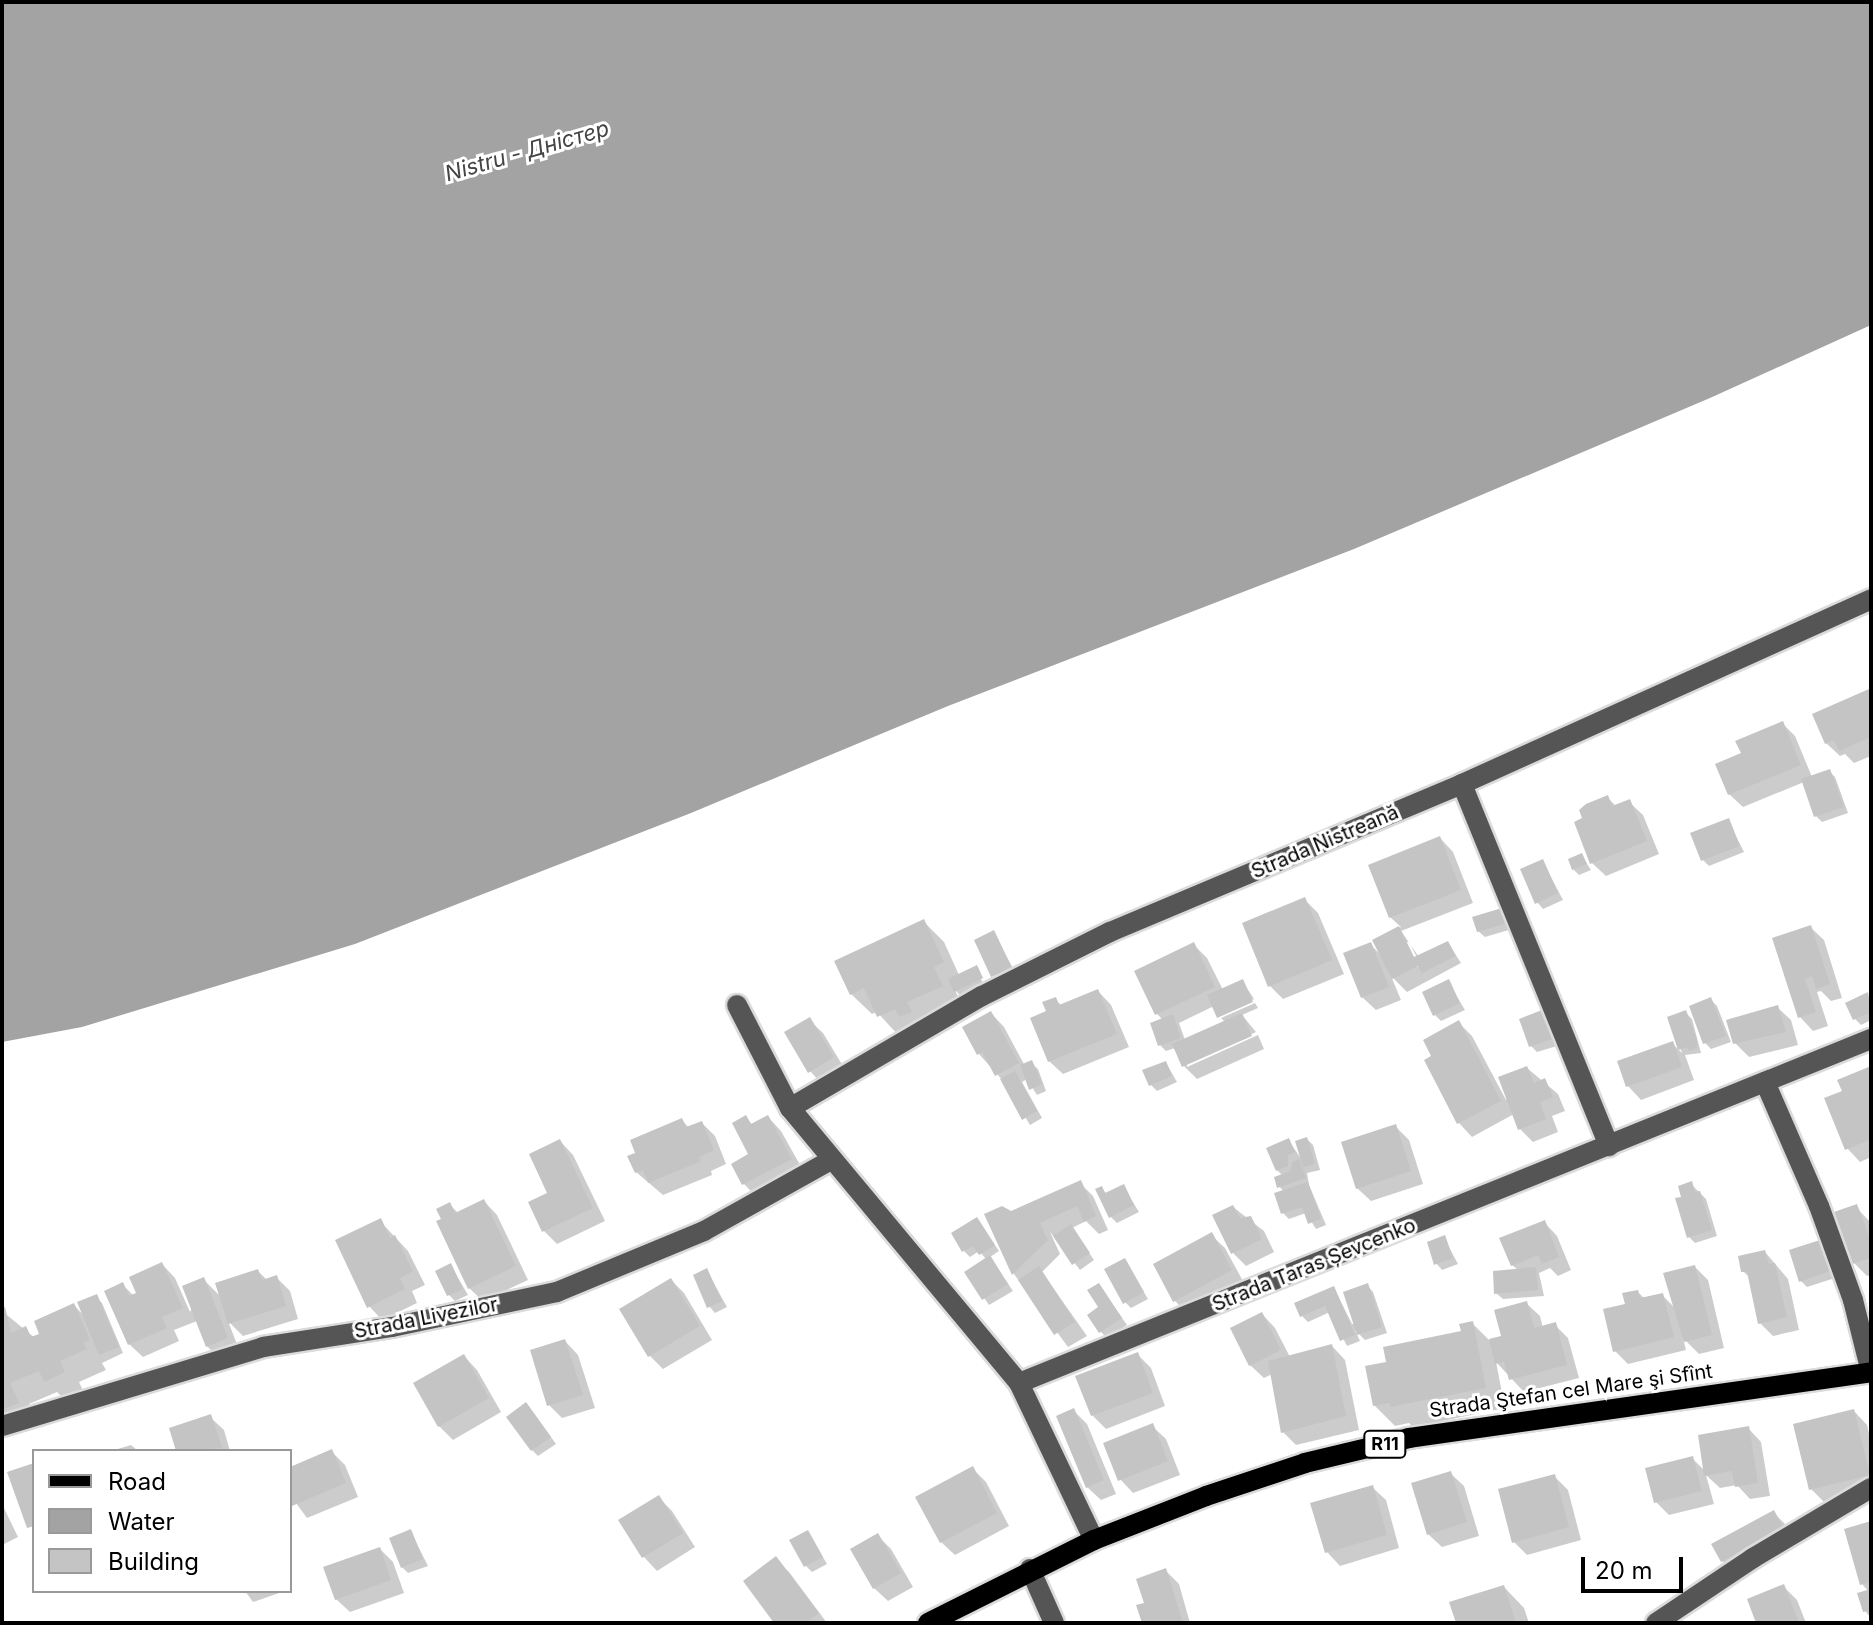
<!DOCTYPE html>
<html>
<head>
<meta charset="utf-8">
<style>
  body { margin:0 }
  #map { position:relative; width:1873px; height:1625px; overflow:hidden; background:#fff; font-family:Inter,sans-serif }
  div>[style] { position:absolute }
  .water>* { inset:0; background:#a3a3a3 }
  .shadow>* { inset:0; background:#0003 }
  .building>* { inset:0; background:#c4c4c4 }
  .roads { filter:drop-shadow(2px 0 #dbdbdb) drop-shadow(-2px 0 #dbdbdb) drop-shadow(0 2px #dbdbdb) drop-shadow(0 -2px #dbdbdb) }
  .minor>* { height:20px; margin:-10px; padding:0 10px; transform-origin:10px; border-radius:10px; background:#555 }
  .major>* { height:20px; margin:-10px; padding:0 10px; transform-origin:10px; border-radius:10px; background:#000 }
  span { translate:-50% -50%; white-space:nowrap; text-align:center; line-height:1.15; -webkit-text-stroke:6px #fff; paint-order:stroke }
  .shield-label span { padding:2px 6px; background:#fff; border:2px solid; border-radius:6px; -webkit-text-stroke-width:0 }
  .shield-label { font-size:18px; color:#000; font-weight:700 }
  .street-label { font-size:20px; color:#000 }
  .water-label { font-size:22px; color:#444; font-style:italic }
  .frame { position:absolute; inset:0; border:4px solid #000; pointer-events:none }
  .legend { position:absolute; left:32px; top:1449px; width:260px; height:144px; box-sizing:border-box; background:#fff; border:2px solid #999; margin:0; padding:10px 14px; list-style:none; font-size:24px; color:#000 }
  .legend li { display:flex; align-items:center; gap:16px; height:40px }
  .legend b { width:40px; border:2px solid #999 }
  .scale { position:absolute; left:1581px; top:1557px; width:102px; height:36px; box-sizing:border-box; border:4px solid #000; border-top:0; padding-left:10px; font-size:24px; line-height:28px; white-space:nowrap; color:#000; -webkit-text-stroke:6px #fff; paint-order:stroke }
</style>
</head>
<body>
<div id="map">
  <div class="water">
    <i style="clip-path:polygon(3px 2px,1871px 2px,1871px 325px,1710px 398px,1354px 549px,948px 706px,691px 813px,355px 944px,82px 1027px,2px 1042px)"></i>
  </div>
  <div class="shadow">
    <i style="clip-path:polygon(1869px 691px,1871px 756px,1854px 763px,1845px 754px,1840px 756px,1826px 743px)"></i>
    <i style="clip-path:polygon(1782px 723px,1795px 736px,1812px 777px,1829px 771px,1835px 777px,1848px 813px,1822px 822px,1816px 816px,1804px 782px,1743px 807px,1729px 794px,1743px 754px)"></i>
    <i style="clip-path:polygon(1607px 797px,1617px 807px,1629px 802px,1643px 815px,1659px 854px,1606px 876px,1592px 863px)"></i>
    <i style="clip-path:polygon(1728px 821px,1744px 852px,1709px 866px,1703px 860px)"></i>
    <i style="clip-path:polygon(evenodd,1440px 838px,1453px 852px,1473px 903px,1401px 931px,1419px 957px,1448px 943px,1461px 963px,1407px 992px,1391px 976px,1401px 1000px,1376px 1010px,1362px 997px,1370px 944px,1380px 954px,1374px 941px,1401px 927px,1390px 917px,1440px 838px,1404px 942px,1409px 942px,1421px 965px,1417px 967px,1404px 942px)"></i>
    <i style="clip-path:polygon(1582px 856px,1591px 870px,1579px 875px,1573px 869px)"></i>
    <i style="clip-path:polygon(1543px 862px,1563px 900px,1543px 909px,1537px 902px)"></i>
    <i style="clip-path:polygon(1304px 899px,1318px 913px,1344px 974px,1283px 999px,1270px 986px)"></i>
    <i style="clip-path:polygon(1502px 910px,1512px 929px,1485px 937px,1478px 931px)"></i>
    <i style="clip-path:polygon(923px 921px,944px 942px,959px 975px,976px 967px,984px 986px,962px 997px,955px 990px,962px 1006px,899px 1036px,877px 1012px,872px 1014px,851px 994px)"></i>
    <i style="clip-path:polygon(1810px 927px,1824px 940px,1842px 998px,1831px 1001px,1821px 991px,1817px 992px,1828px 1026px,1813px 1031px,1800px 1017px)"></i>
    <i style="clip-path:polygon(994px 933px,1016px 974px,999px 982px,976px 941px)"></i>
    <i style="clip-path:polygon(1194px 945px,1207px 958px,1223px 990px,1243px 982px,1254px 999px,1219px 1015px,1214px 1006px,1179px 1023px,1185px 1040px,1225px 1022px,1221px 1018px,1255px 1003px,1258px 1008px,1242px 1015px,1256px 1032px,1187px 1063px,1187px 1067px,1258px 1035px,1264px 1049px,1197px 1079px,1184px 1066px,1175px 1048px,1166px 1051px,1160px 1045px,1163px 1020px,1157px 1014px)"></i>
    <i style="clip-path:polygon(1448px 982px,1465px 1010px,1441px 1021px,1435px 1015px)"></i>
    <i style="clip-path:polygon(1098px 991px,1111px 1005px,1129px 1047px,1063px 1074px,1049px 1061px,1049px 1012px,1055px 999px,1062px 1006px)"></i>
    <i style="clip-path:polygon(1867px 995px,1871px 999px,1871px 1020px,1861px 1025px,1855px 1019px)"></i>
    <i style="clip-path:polygon(1711px 1000px,1717px 1006px,1731px 1042px,1711px 1049px,1705px 1043px)"></i>
    <i style="clip-path:polygon(1777px 1007px,1791px 1020px,1798px 1045px,1749px 1057px,1735px 1043px)"></i>
    <i style="clip-path:polygon(991px 1013px,1004px 1027px,1025px 1066px,1031px 1063px,1038px 1069px,1046px 1091px,1037px 1095px,1027px 1079px,1022px 1082px,1042px 1118px,1030px 1125px,1005px 1083px,979px 1054px,964px 1028px)"></i>
    <i style="clip-path:polygon(1542px 1013px,1548px 1019px,1557px 1046px,1537px 1052px,1531px 1046px)"></i>
    <i style="clip-path:polygon(1686px 1013px,1692px 1019px,1701px 1053px,1685px 1055px,1694px 1080px,1641px 1100px,1628px 1086px,1672px 1043px,1682px 1053px,1670px 1019px)"></i>
    <i style="clip-path:polygon(809px 1020px,823px 1033px,846px 1071px,823px 1085px,810px 1071px)"></i>
    <i style="clip-path:polygon(1459px 1023px,1472px 1036px,1506px 1100px,1527px 1068px,1558px 1094px,1565px 1111px,1552px 1116px,1558px 1132px,1533px 1142px,1520px 1129px,1514px 1114px,1472px 1137px,1459px 1123px,1426px 1061px,1434px 1057px)"></i>
    <i style="clip-path:polygon(1166px 1063px,1177px 1082px,1157px 1091px,1151px 1085px)"></i>
    <i style="clip-path:polygon(1871px 1068px,1871px 1157px,1860px 1162px,1847px 1148px,1845px 1092px)"></i>
    <i style="clip-path:polygon(768px 1117px,781px 1131px,804px 1172px,757px 1197px,744px 1184px,751px 1155px,745px 1118px,753px 1125px)"></i>
    <i style="clip-path:polygon(682px 1120px,689px 1128px,702px 1123px,715px 1136px,726px 1164px,711px 1171px,712px 1175px,663px 1195px,636px 1172px)"></i>
    <i style="clip-path:polygon(1395px 1126px,1409px 1140px,1423px 1184px,1371px 1201px,1357px 1188px)"></i>
    <i style="clip-path:polygon(1307px 1139px,1313px 1145px,1320px 1170px,1307px 1173px,1309px 1185px,1326px 1225px,1316px 1229px,1306px 1213px,1289px 1219px,1283px 1213px,1284px 1192px,1279px 1186px,1283px 1176px,1277px 1170px,1289px 1141px,1300px 1157px)"></i>
    <i style="clip-path:polygon(560px 1141px,573px 1155px,605px 1221px,557px 1244px,544px 1231px)"></i>
    <i style="clip-path:polygon(1080px 1183px,1093px 1196px,1108px 1230px,1099px 1234px,1086px 1221px,1072px 1228px,1094px 1260px,1080px 1270px,1050px 1232px,1060px 1254px,1042px 1272px,1087px 1336px,1068px 1347px,1014px 1274px,987px 1215px,1010px 1214px)"></i>
    <i style="clip-path:polygon(1691px 1184px,1706px 1199px,1717px 1236px,1695px 1243px,1689px 1237px,1684px 1198px)"></i>
    <i style="clip-path:polygon(1123px 1186px,1139px 1212px,1117px 1223px,1111px 1217px,1101px 1188px,1107px 1194px)"></i>
    <i style="clip-path:polygon(484px 1201px,497px 1215px,528px 1280px,483px 1301px,469px 1288px,443px 1220px,450px 1205px,458px 1213px)"></i>
    <i style="clip-path:polygon(1233px 1207px,1264px 1231px,1274px 1252px,1246px 1266px,1233px 1253px)"></i>
    <i style="clip-path:polygon(1856px 1207px,1871px 1223px,1871px 1275px,1867px 1276px,1854px 1263px)"></i>
    <i style="clip-path:polygon(977px 1219px,999px 1251px,990px 1257px,1013px 1291px,989px 1305px,966px 1272px,987px 1260px,979px 1251px,970px 1257px,964px 1251px)"></i>
    <i style="clip-path:polygon(380px 1221px,408px 1251px,425px 1285px,412px 1291px,417px 1303px,382px 1320px,369px 1306px)"></i>
    <i style="clip-path:polygon(1544px 1222px,1557px 1236px,1571px 1270px,1558px 1276px,1550px 1268px,1539px 1273px,1544px 1296px,1503px 1299px,1496px 1293px,1518px 1270px,1512px 1265px)"></i>
    <i style="clip-path:polygon(1211px 1235px,1225px 1248px,1244px 1283px,1188px 1314px,1174px 1300px)"></i>
    <i style="clip-path:polygon(1444px 1238px,1458px 1264px,1442px 1270px,1436px 1263px)"></i>
    <i style="clip-path:polygon(1823px 1242px,1838px 1277px,1807px 1287px,1801px 1281px)"></i>
    <i style="clip-path:polygon(1765px 1252px,1788px 1279px,1799px 1330px,1773px 1336px,1760px 1323px,1750px 1278px,1743px 1271px)"></i>
    <i style="clip-path:polygon(1125px 1260px,1148px 1299px,1131px 1308px,1125px 1302px)"></i>
    <i style="clip-path:polygon(162px 1264px,175px 1278px,190px 1312px,204px 1280px,222px 1298px,258px 1271px,267px 1280px,276px 1277px,290px 1291px,298px 1319px,243px 1336px,228px 1321px,240px 1352px,221px 1360px,207px 1346px,197px 1321px,174px 1330px,179px 1341px,143px 1357px,129px 1344px,123px 1285px,134px 1296px)"></i>
    <i style="clip-path:polygon(451px 1266px,468px 1295px,455px 1301px,449px 1295px)"></i>
    <i style="clip-path:polygon(1695px 1267px,1708px 1280px,1724px 1348px,1699px 1354px,1683px 1338px,1686px 1350px,1628px 1364px,1615px 1351px,1627px 1305px,1638px 1292px,1645px 1299px,1662px 1295px,1676px 1309px)"></i>
    <i style="clip-path:polygon(707px 1271px,727px 1307px,715px 1313px,709px 1306px)"></i>
    <i style="clip-path:polygon(671px 1280px,684px 1293px,712px 1340px,663px 1369px,650px 1356px)"></i>
    <i style="clip-path:polygon(1099px 1285px,1127px 1325px,1107px 1338px,1101px 1332px)"></i>
    <i style="clip-path:polygon(1367px 1285px,1373px 1292px,1387px 1333px,1365px 1340px,1355px 1330px,1360px 1341px,1347px 1346px,1330px 1312px,1308px 1322px,1302px 1316px,1334px 1288px,1352px 1324px,1356px 1323px)"></i>
    <i style="clip-path:polygon(96px 1297px,102px 1303px,123px 1353px,102px 1363px,106px 1370px,79px 1382px,84px 1393px,66px 1401px,57px 1392px,29px 1404px,38px 1423px,21px 1431px,2px 1412px,2px 1311px,35px 1338px,74px 1305px,85px 1317px)"></i>
    <i style="clip-path:polygon(1526px 1303px,1540px 1316px,1543px 1328px,1555px 1325px,1568px 1338px,1579px 1378px,1524px 1392px,1496px 1362px,1505px 1408px,1413px 1427px,1409px 1423px,1395px 1426px,1375px 1406px,1388px 1364px,1463px 1333px,1472px 1323px,1490px 1341px,1504px 1337px)"></i>
    <i style="clip-path:polygon(1262px 1314px,1275px 1328px,1290px 1357px,1332px 1346px,1345px 1360px,1359px 1430px,1296px 1445px,1283px 1432px,1272px 1374px,1264px 1378px,1250px 1365px)"></i>
    <i style="clip-path:polygon(565px 1341px,578px 1355px,595px 1408px,562px 1418px,549px 1405px)"></i>
    <i style="clip-path:polygon(1138px 1355px,1151px 1368px,1165px 1406px,1106px 1429px,1092px 1415px)"></i>
    <i style="clip-path:polygon(464px 1356px,477px 1370px,501px 1412px,453px 1440px,439px 1426px,415px 1384px)"></i>
    <i style="clip-path:polygon(532px 1411px,556px 1444px,538px 1456px,532px 1450px)"></i>
    <i style="clip-path:polygon(1074px 1411px,1087px 1424px,1116px 1494px,1101px 1500px,1087px 1487px)"></i>
    <i style="clip-path:polygon(1854px 1411px,1867px 1425px,1871px 1442px,1871px 1491px,1824px 1502px,1811px 1489px)"></i>
    <i style="clip-path:polygon(210px 1417px,224px 1430px,230px 1451px,179px 1451px,171px 1429px)"></i>
    <i style="clip-path:polygon(1152px 1426px,1166px 1439px,1180px 1475px,1133px 1493px,1120px 1479px)"></i>
    <i style="clip-path:polygon(1748px 1428px,1761px 1442px,1770px 1496px,1750px 1499px,1737px 1485px,1720px 1488px,1706px 1475px,1714px 1504px,1669px 1515px,1656px 1502px,1692px 1458px,1706px 1472px)"></i>
    <i style="clip-path:polygon(131px 1445px,138px 1451px,111px 1451px)"></i>
    <i style="clip-path:polygon(332px 1452px,345px 1465px,358px 1497px,307px 1518px,290px 1495px,290px 1469px)"></i>
    <i style="clip-path:polygon(973px 1469px,986px 1482px,1009px 1526px,955px 1555px,941px 1542px)"></i>
    <i style="clip-path:polygon(1450px 1473px,1464px 1486px,1479px 1536px,1442px 1547px,1428px 1534px)"></i>
    <i style="clip-path:polygon(1554px 1476px,1568px 1490px,1581px 1540px,1527px 1555px,1514px 1542px)"></i>
    <i style="clip-path:polygon(1372px 1487px,1386px 1500px,1399px 1548px,1340px 1566px,1327px 1552px)"></i>
    <i style="clip-path:polygon(658px 1497px,672px 1511px,695px 1547px,657px 1571px,644px 1557px,621px 1521px)"></i>
    <i style="clip-path:polygon(2px 1504px,18px 1537px,2px 1545px)"></i>
    <i style="clip-path:polygon(1774px 1513px,1787px 1526px,1796px 1542px,1736px 1574px,1722px 1561px)"></i>
    <i style="clip-path:polygon(1871px 1524px,1871px 1618px,1865px 1611px,1869px 1592px,1862px 1584px)"></i>
    <i style="clip-path:polygon(411px 1532px,428px 1566px,408px 1573px,402px 1567px)"></i>
    <i style="clip-path:polygon(808px 1532px,827px 1564px,812px 1572px,806px 1566px)"></i>
    <i style="clip-path:polygon(878px 1536px,891px 1549px,913px 1587px,888px 1601px,874px 1588px)"></i>
    <i style="clip-path:polygon(380px 1549px,393px 1562px,404px 1593px,350px 1612px,336px 1599px)"></i>
    <i style="clip-path:polygon(775px 1559px,789px 1572px,827px 1623px,777px 1623px)"></i>
    <i style="clip-path:polygon(1166px 1571px,1179px 1584px,1190px 1623px,1144px 1623px)"></i>
    <i style="clip-path:polygon(1783px 1586px,1797px 1600px,1806px 1623px,1758px 1623px)"></i>
    <i style="clip-path:polygon(1504px 1587px,1524px 1608px,1529px 1623px,1458px 1623px)"></i>
    <i style="clip-path:polygon(245px 1591px,285px 1591px,253px 1602px)"></i>
  </div>
  <div class="building">
    <i style="clip-path:polygon(1869px 689px,1871px 737px,1839px 751px,1834px 740px,1825px 744px,1812px 714px)"></i>
    <i style="clip-path:polygon(1783px 721px,1801px 765px,1728px 795px,1715px 764px,1741px 753px,1735px 741px)"></i>
    <i style="clip-path:polygon(1830px 769px,1844px 807px,1814px 817px,1801px 779px)"></i>
    <i style="clip-path:polygon(1608px 795px,1612px 806px,1630px 799px,1647px 841px,1590px 864px,1574px 822px,1582px 818px,1579px 810px,1586px 804px)"></i>
    <i style="clip-path:polygon(1729px 818px,1740px 846px,1701px 861px,1690px 833px)"></i>
    <i style="clip-path:polygon(1440px 836px,1461px 890px,1389px 918px,1368px 865px)"></i>
    <i style="clip-path:polygon(1582px 853px,1587px 864px,1572px 870px,1568px 859px)"></i>
    <i style="clip-path:polygon(1543px 859px,1558px 893px,1535px 904px,1520px 869px)"></i>
    <i style="clip-path:polygon(1305px 897px,1332px 960px,1268px 987px,1242px 923px)"></i>
    <i style="clip-path:polygon(1502px 908px,1507px 923px,1477px 932px,1472px 917px)"></i>
    <i style="clip-path:polygon(924px 919px,944px 962px,934px 967px,943px 986px,907px 1002px,912px 1012px,899px 1017px,895px 1009px,877px 1017px,864px 988px,850px 995px,834px 961px)"></i>
    <i style="clip-path:polygon(1811px 925px,1830px 984px,1816px 989px,1812px 976px,1805px 979px,1816px 1012px,1798px 1018px,1772px 938px)"></i>
    <i style="clip-path:polygon(1399px 926px,1414px 957px,1448px 941px,1456px 956px,1422px 973px,1418px 966px,1392px 979px,1372px 940px)"></i>
    <i style="clip-path:polygon(994px 930px,1012px 968px,991px 977px,974px 940px)"></i>
    <i style="clip-path:polygon(1194px 942px,1215px 987px,1155px 1015px,1134px 971px)"></i>
    <i style="clip-path:polygon(1371px 942px,1389px 987px,1361px 998px,1343px 953px)"></i>
    <i style="clip-path:polygon(977px 965px,983px 978px,954px 992px,948px 979px)"></i>
    <i style="clip-path:polygon(1243px 979px,1253px 1002px,1217px 1018px,1207px 995px)"></i>
    <i style="clip-path:polygon(1449px 979px,1460px 1003px,1433px 1016px,1422px 992px)"></i>
    <i style="clip-path:polygon(1098px 989px,1117px 1034px,1048px 1062px,1030px 1018px,1046px 1011px,1042px 1002px,1056px 997px,1059px 1005px)"></i>
    <i style="clip-path:polygon(1868px 992px,1871px 1012px,1853px 1020px,1845px 1003px)"></i>
    <i style="clip-path:polygon(1711px 997px,1726px 1036px,1703px 1044px,1689px 1006px)"></i>
    <i style="clip-path:polygon(1778px 1005px,1786px 1032px,1733px 1044px,1726px 1020px)"></i>
    <i style="clip-path:polygon(1542px 1010px,1552px 1039px,1529px 1047px,1519px 1019px)"></i>
    <i style="clip-path:polygon(1686px 1010px,1697px 1040px,1697px 1048px,1689px 1051px,1687px 1047px,1678px 1050px,1667px 1017px)"></i>
    <i style="clip-path:polygon(991px 1011px,1019px 1063px,995px 1076px,982px 1052px,977px 1055px,962px 1027px)"></i>
    <i style="clip-path:polygon(1242px 1013px,1252px 1036px,1182px 1067px,1172px 1044px)"></i>
    <i style="clip-path:polygon(1173px 1014px,1181px 1038px,1158px 1046px,1150px 1023px)"></i>
    <i style="clip-path:polygon(810px 1017px,834px 1057px,808px 1073px,784px 1032px)"></i>
    <i style="clip-path:polygon(1459px 1020px,1501px 1101px,1457px 1124px,1424px 1060px,1431px 1056px,1423px 1040px)"></i>
    <i style="clip-path:polygon(1673px 1041px,1682px 1067px,1626px 1087px,1617px 1061px)"></i>
    <i style="clip-path:polygon(1032px 1060px,1042px 1084px,1029px 1090px,1020px 1065px)"></i>
    <i style="clip-path:polygon(1166px 1061px,1172px 1076px,1149px 1086px,1142px 1070px)"></i>
    <i style="clip-path:polygon(1527px 1066px,1534px 1083px,1545px 1078px,1553px 1097px,1540px 1102px,1546px 1119px,1518px 1130px,1498px 1077px)"></i>
    <i style="clip-path:polygon(1871px 1066px,1871px 1139px,1845px 1150px,1824px 1098px,1842px 1091px,1837px 1080px)"></i>
    <i style="clip-path:polygon(1015px 1071px,1037px 1111px,1022px 1120px,1000px 1079px)"></i>
    <i style="clip-path:polygon(746px 1115px,751px 1124px,768px 1115px,792px 1159px,742px 1185px,731px 1164px,748px 1154px,732px 1123px)"></i>
    <i style="clip-path:polygon(682px 1118px,686px 1127px,702px 1121px,714px 1150px,699px 1157px,701px 1161px,648px 1183px,643px 1170px,635px 1173px,627px 1156px,635px 1153px,630px 1140px)"></i>
    <i style="clip-path:polygon(1396px 1124px,1411px 1171px,1356px 1189px,1341px 1142px)"></i>
    <i style="clip-path:polygon(1307px 1137px,1315px 1164px,1303px 1167px,1295px 1141px)"></i>
    <i style="clip-path:polygon(1289px 1138px,1295px 1152px,1288px 1155px,1288px 1166px,1276px 1171px,1266px 1148px)"></i>
    <i style="clip-path:polygon(560px 1139px,593px 1208px,542px 1232px,528px 1202px,547px 1193px,529px 1154px)"></i>
    <i style="clip-path:polygon(1299px 1159px,1306px 1178px,1277px 1188px,1274px 1177px,1291px 1171px,1292px 1162px)"></i>
    <i style="clip-path:polygon(1081px 1180px,1096px 1216px,1084px 1222px,1077px 1206px,1040px 1223px,1048px 1240px,1012px 1275px,984px 1214px,1002px 1206px,1011px 1211px)"></i>
    <i style="clip-path:polygon(1692px 1181px,1695px 1192px,1700px 1191px,1712px 1230px,1687px 1238px,1675px 1198px,1681px 1197px,1678px 1186px)"></i>
    <i style="clip-path:polygon(1308px 1182px,1321px 1219px,1308px 1224px,1302px 1207px,1281px 1214px,1274px 1193px)"></i>
    <i style="clip-path:polygon(1124px 1184px,1134px 1205px,1109px 1218px,1095px 1189px,1102px 1186px,1105px 1193px)"></i>
    <i style="clip-path:polygon(484px 1199px,516px 1266px,468px 1289px,436px 1221px,441px 1219px,436px 1209px,450px 1202px,455px 1213px)"></i>
    <i style="clip-path:polygon(1857px 1204px,1871px 1241px,1871px 1258px,1852px 1264px,1834px 1212px)"></i>
    <i style="clip-path:polygon(1233px 1205px,1240px 1218px,1251px 1216px,1262px 1239px,1231px 1254px,1212px 1215px)"></i>
    <i style="clip-path:polygon(977px 1217px,995px 1245px,979px 1255px,973px 1246px,962px 1252px,951px 1233px)"></i>
    <i style="clip-path:polygon(381px 1218px,390px 1238px,395px 1235px,413px 1271px,400px 1278px,405px 1289px,367px 1308px,335px 1240px)"></i>
    <i style="clip-path:polygon(1545px 1220px,1559px 1257px,1542px 1264px,1538px 1255px,1511px 1266px,1499px 1238px)"></i>
    <i style="clip-path:polygon(1071px 1224px,1090px 1253px,1072px 1265px,1053px 1236px)"></i>
    <i style="clip-path:polygon(1212px 1232px,1232px 1270px,1173px 1302px,1153px 1264px)"></i>
    <i style="clip-path:polygon(1445px 1235px,1453px 1258px,1434px 1265px,1427px 1242px)"></i>
    <i style="clip-path:polygon(1823px 1239px,1833px 1270px,1799px 1282px,1789px 1250px)"></i>
    <i style="clip-path:polygon(1765px 1250px,1769px 1264px,1775px 1263px,1787px 1317px,1758px 1324px,1747px 1272px,1741px 1272px,1738px 1256px)"></i>
    <i style="clip-path:polygon(990px 1255px,1008px 1284px,982px 1300px,964px 1272px)"></i>
    <i style="clip-path:polygon(1125px 1258px,1144px 1292px,1123px 1304px,1104px 1269px)"></i>
    <i style="clip-path:polygon(162px 1262px,183px 1308px,162px 1317px,167px 1328px,128px 1345px,104px 1291px,123px 1282px,129px 1296px,136px 1293px,129px 1277px)"></i>
    <i style="clip-path:polygon(451px 1263px,463px 1289px,447px 1296px,435px 1271px)"></i>
    <i style="clip-path:polygon(1695px 1265px,1712px 1335px,1684px 1342px,1663px 1273px)"></i>
    <i style="clip-path:polygon(1039px 1266px,1075px 1322px,1054px 1335px,1018px 1280px)"></i>
    <i style="clip-path:polygon(1536px 1267px,1538px 1290px,1494px 1294px,1493px 1271px)"></i>
    <i style="clip-path:polygon(707px 1268px,722px 1301px,707px 1308px,693px 1275px)"></i>
    <i style="clip-path:polygon(258px 1269px,262px 1280px,277px 1275px,286px 1306px,228px 1324px,215px 1283px)"></i>
    <i style="clip-path:polygon(204px 1277px,228px 1338px,206px 1347px,182px 1286px)"></i>
    <i style="clip-path:polygon(671px 1278px,700px 1326px,648px 1357px,619px 1309px)"></i>
    <i style="clip-path:polygon(1099px 1283px,1122px 1318px,1099px 1333px,1087px 1315px,1098px 1307px,1087px 1290px)"></i>
    <i style="clip-path:polygon(1368px 1283px,1382px 1327px,1357px 1335px,1343px 1292px)"></i>
    <i style="clip-path:polygon(1334px 1286px,1355px 1335px,1340px 1341px,1325px 1306px,1300px 1317px,1294px 1303px)"></i>
    <i style="clip-path:polygon(1638px 1290px,1640px 1298px,1663px 1293px,1674px 1337px,1613px 1352px,1603px 1309px,1625px 1304px,1622px 1293px)"></i>
    <i style="clip-path:polygon(97px 1294px,119px 1347px,99px 1355px,77px 1302px)"></i>
    <i style="clip-path:polygon(1527px 1301px,1534px 1328px,1556px 1322px,1567px 1365px,1509px 1380px,1504px 1362px,1495px 1364px,1489px 1339px,1501px 1336px,1494px 1310px)"></i>
    <i style="clip-path:polygon(74px 1303px,90px 1340px,83px 1343px,87px 1349px,60px 1361px,65px 1372px,44px 1382px,39px 1371px,10px 1383px,19px 1403px,2px 1410px,2px 1309px,5px 1307px,11px 1333px,26px 1326px,31px 1337px,39px 1334px,34px 1321px)"></i>
    <i style="clip-path:polygon(1262px 1312px,1281px 1350px,1249px 1366px,1230px 1328px)"></i>
    <i style="clip-path:polygon(1473px 1321px,1486px 1388px,1390px 1407px,1390px 1403px,1373px 1406px,1365px 1366px,1386px 1362px,1383px 1347px,1461px 1331px,1459px 1324px)"></i>
    <i style="clip-path:polygon(565px 1339px,583px 1395px,547px 1406px,530px 1350px)"></i>
    <i style="clip-path:polygon(1332px 1344px,1346px 1416px,1281px 1433px,1268px 1361px)"></i>
    <i style="clip-path:polygon(1138px 1352px,1153px 1393px,1091px 1416px,1075px 1376px)"></i>
    <i style="clip-path:polygon(464px 1354px,489px 1398px,438px 1427px,413px 1383px)"></i>
    <i style="clip-path:polygon(526px 1402px,551px 1437px,531px 1451px,506px 1417px)"></i>
    <i style="clip-path:polygon(1074px 1408px,1104px 1480px,1086px 1488px,1056px 1416px)"></i>
    <i style="clip-path:polygon(1854px 1409px,1870px 1475px,1809px 1490px,1793px 1424px)"></i>
    <i style="clip-path:polygon(211px 1414px,222px 1448px,176px 1451px,169px 1428px)"></i>
    <i style="clip-path:polygon(1153px 1423px,1168px 1461px,1118px 1481px,1103px 1443px)"></i>
    <i style="clip-path:polygon(1749px 1426px,1758px 1483px,1735px 1487px,1732px 1471px,1704px 1476px,1698px 1435px)"></i>
    <i style="clip-path:polygon(332px 1449px,346px 1483px,292px 1506px,290px 1467px)"></i>
    <i style="clip-path:polygon(1693px 1456px,1702px 1491px,1654px 1503px,1645px 1468px)"></i>
    <i style="clip-path:polygon(34px 1463px,34px 1526px,27px 1528px,7px 1472px)"></i>
    <i style="clip-path:polygon(973px 1466px,997px 1513px,940px 1543px,915px 1497px)"></i>
    <i style="clip-path:polygon(1451px 1471px,1467px 1522px,1427px 1535px,1411px 1483px)"></i>
    <i style="clip-path:polygon(1555px 1474px,1569px 1527px,1512px 1543px,1498px 1489px)"></i>
    <i style="clip-path:polygon(1373px 1485px,1387px 1535px,1325px 1553px,1310px 1503px)"></i>
    <i style="clip-path:polygon(659px 1495px,683px 1533px,642px 1558px,618px 1520px)"></i>
    <i style="clip-path:polygon(1774px 1510px,1784px 1529px,1721px 1562px,1711px 1544px)"></i>
    <i style="clip-path:polygon(1871px 1521px,1871px 1582px,1860px 1585px,1844px 1529px)"></i>
    <i style="clip-path:polygon(411px 1529px,423px 1559px,401px 1568px,389px 1538px)"></i>
    <i style="clip-path:polygon(808px 1530px,823px 1557px,804px 1567px,789px 1540px)"></i>
    <i style="clip-path:polygon(878px 1533px,901px 1573px,873px 1589px,850px 1549px)"></i>
    <i style="clip-path:polygon(380px 1547px,391px 1580px,335px 1600px,323px 1567px)"></i>
    <i style="clip-path:polygon(776px 1556px,819px 1613px,805px 1623px,774px 1623px,743px 1581px)"></i>
    <i style="clip-path:polygon(1166px 1568px,1183px 1623px,1142px 1623px,1136px 1605px,1144px 1603px,1136px 1579px)"></i>
    <i style="clip-path:polygon(1784px 1584px,1799px 1623px,1756px 1623px,1747px 1599px)"></i>
    <i style="clip-path:polygon(1504px 1585px,1516px 1623px,1456px 1623px,1449px 1602px)"></i>
    <i style="clip-path:polygon(1871px 1589px,1871px 1610px,1863px 1612px,1857px 1593px)"></i>
  </div>
  <div class="roads">
    <div class="minor">
      <i style="left:1462px;top:784px;width:391px;rotate:67.9deg"></i>
      <i style="left:737px;top:1005px;width:116px;rotate:62.8deg"></i>
      <i style="left:790px;top:1108px;width:358px;rotate:50.2deg"></i>
      <i style="left:1019px;top:1383px;width:174px;rotate:64.5deg"></i>
      <i style="left:1765px;top:1082px;width:135px;rotate:66.5deg"></i>
      <i style="left:1819px;top:1206px;width:100px;rotate:70.1deg"></i>
      <i style="left:1853px;top:1300px;width:74px;rotate:76deg"></i>
      <i style="left:790px;top:1108px;width:222px;rotate:-30.3deg"></i>
      <i style="left:982px;top:996px;width:143px;rotate:-26.6deg"></i>
      <i style="left:1110px;top:932px;width:382px;rotate:-22.8deg"></i>
      <i style="left:1462px;top:784px;width:449px;rotate:-24.3deg"></i>
      <i style="left:1019px;top:1383px;width:919px;rotate:-21.99deg"></i>
      <i style="left:2px;top:1426px;width:273px;rotate:-16.8deg"></i>
      <i style="left:263px;top:1347px;width:131px;rotate:-8.8deg"></i>
      <i style="left:392px;top:1327px;width:169px;rotate:-12deg"></i>
      <i style="left:557px;top:1292px;width:159px;rotate:-22.5deg"></i>
      <i style="left:704px;top:1231px;width:145px;rotate:-29.2deg"></i>
      <i style="left:1030px;top:1569px;width:59px;rotate:66deg"></i>
      <i style="left:1656px;top:1623px;width:117px;rotate:-33.8deg"></i>
      <i style="left:1753px;top:1558px;width:137px;rotate:-30.7deg"></i>
    </div>
    <div class="major">
      <i style="left:928px;top:1623px;width:186px;rotate:-26.6deg"></i>
      <i style="left:1094px;top:1540px;width:120px;rotate:-21.4deg"></i>
      <i style="left:1206px;top:1496px;width:104px;rotate:-18.4deg"></i>
      <i style="left:1305px;top:1463px;width:107px;rotate:-13.5deg"></i>
      <i style="left:1409px;top:1438px;width:467px;rotate:-8.1deg"></i>
    </div>
  </div>
  <div class="shield-label">
    <span style="left:1385px;top:1444px">R11</span>
  </div>
  <div class="street-label">
    <span style="left:1325px;top:842px;rotate:-23deg">Strada Nistreană</span>
    <span style="left:1314px;top:1265px;rotate:-22deg">Strada Taras Șevcenko</span>
    <span style="left:426px;top:1318px;rotate:-11deg">Strada Livezilor</span>
    <span style="left:1571px;top:1391px;rotate:-8deg">Strada Ştefan cel Mare şi Sfînt</span>
  </div>
  <div class="water-label">
    <span style="left:527px;top:151px;rotate:-16deg">Nistru - Дністер</span>
  </div>
  <div class="frame"></div>
  <ul class="legend">
  <li><b style="height:10px;background:#000"></b>Road</li>
  <li><b style="height:22px;background:#a3a3a3"></b>Water</li>
  <li><b style="height:22px;background:#c4c4c4"></b>Building</li>
  </ul>
  <div class="scale">20 m</div>
</div>
</body>
</html>
